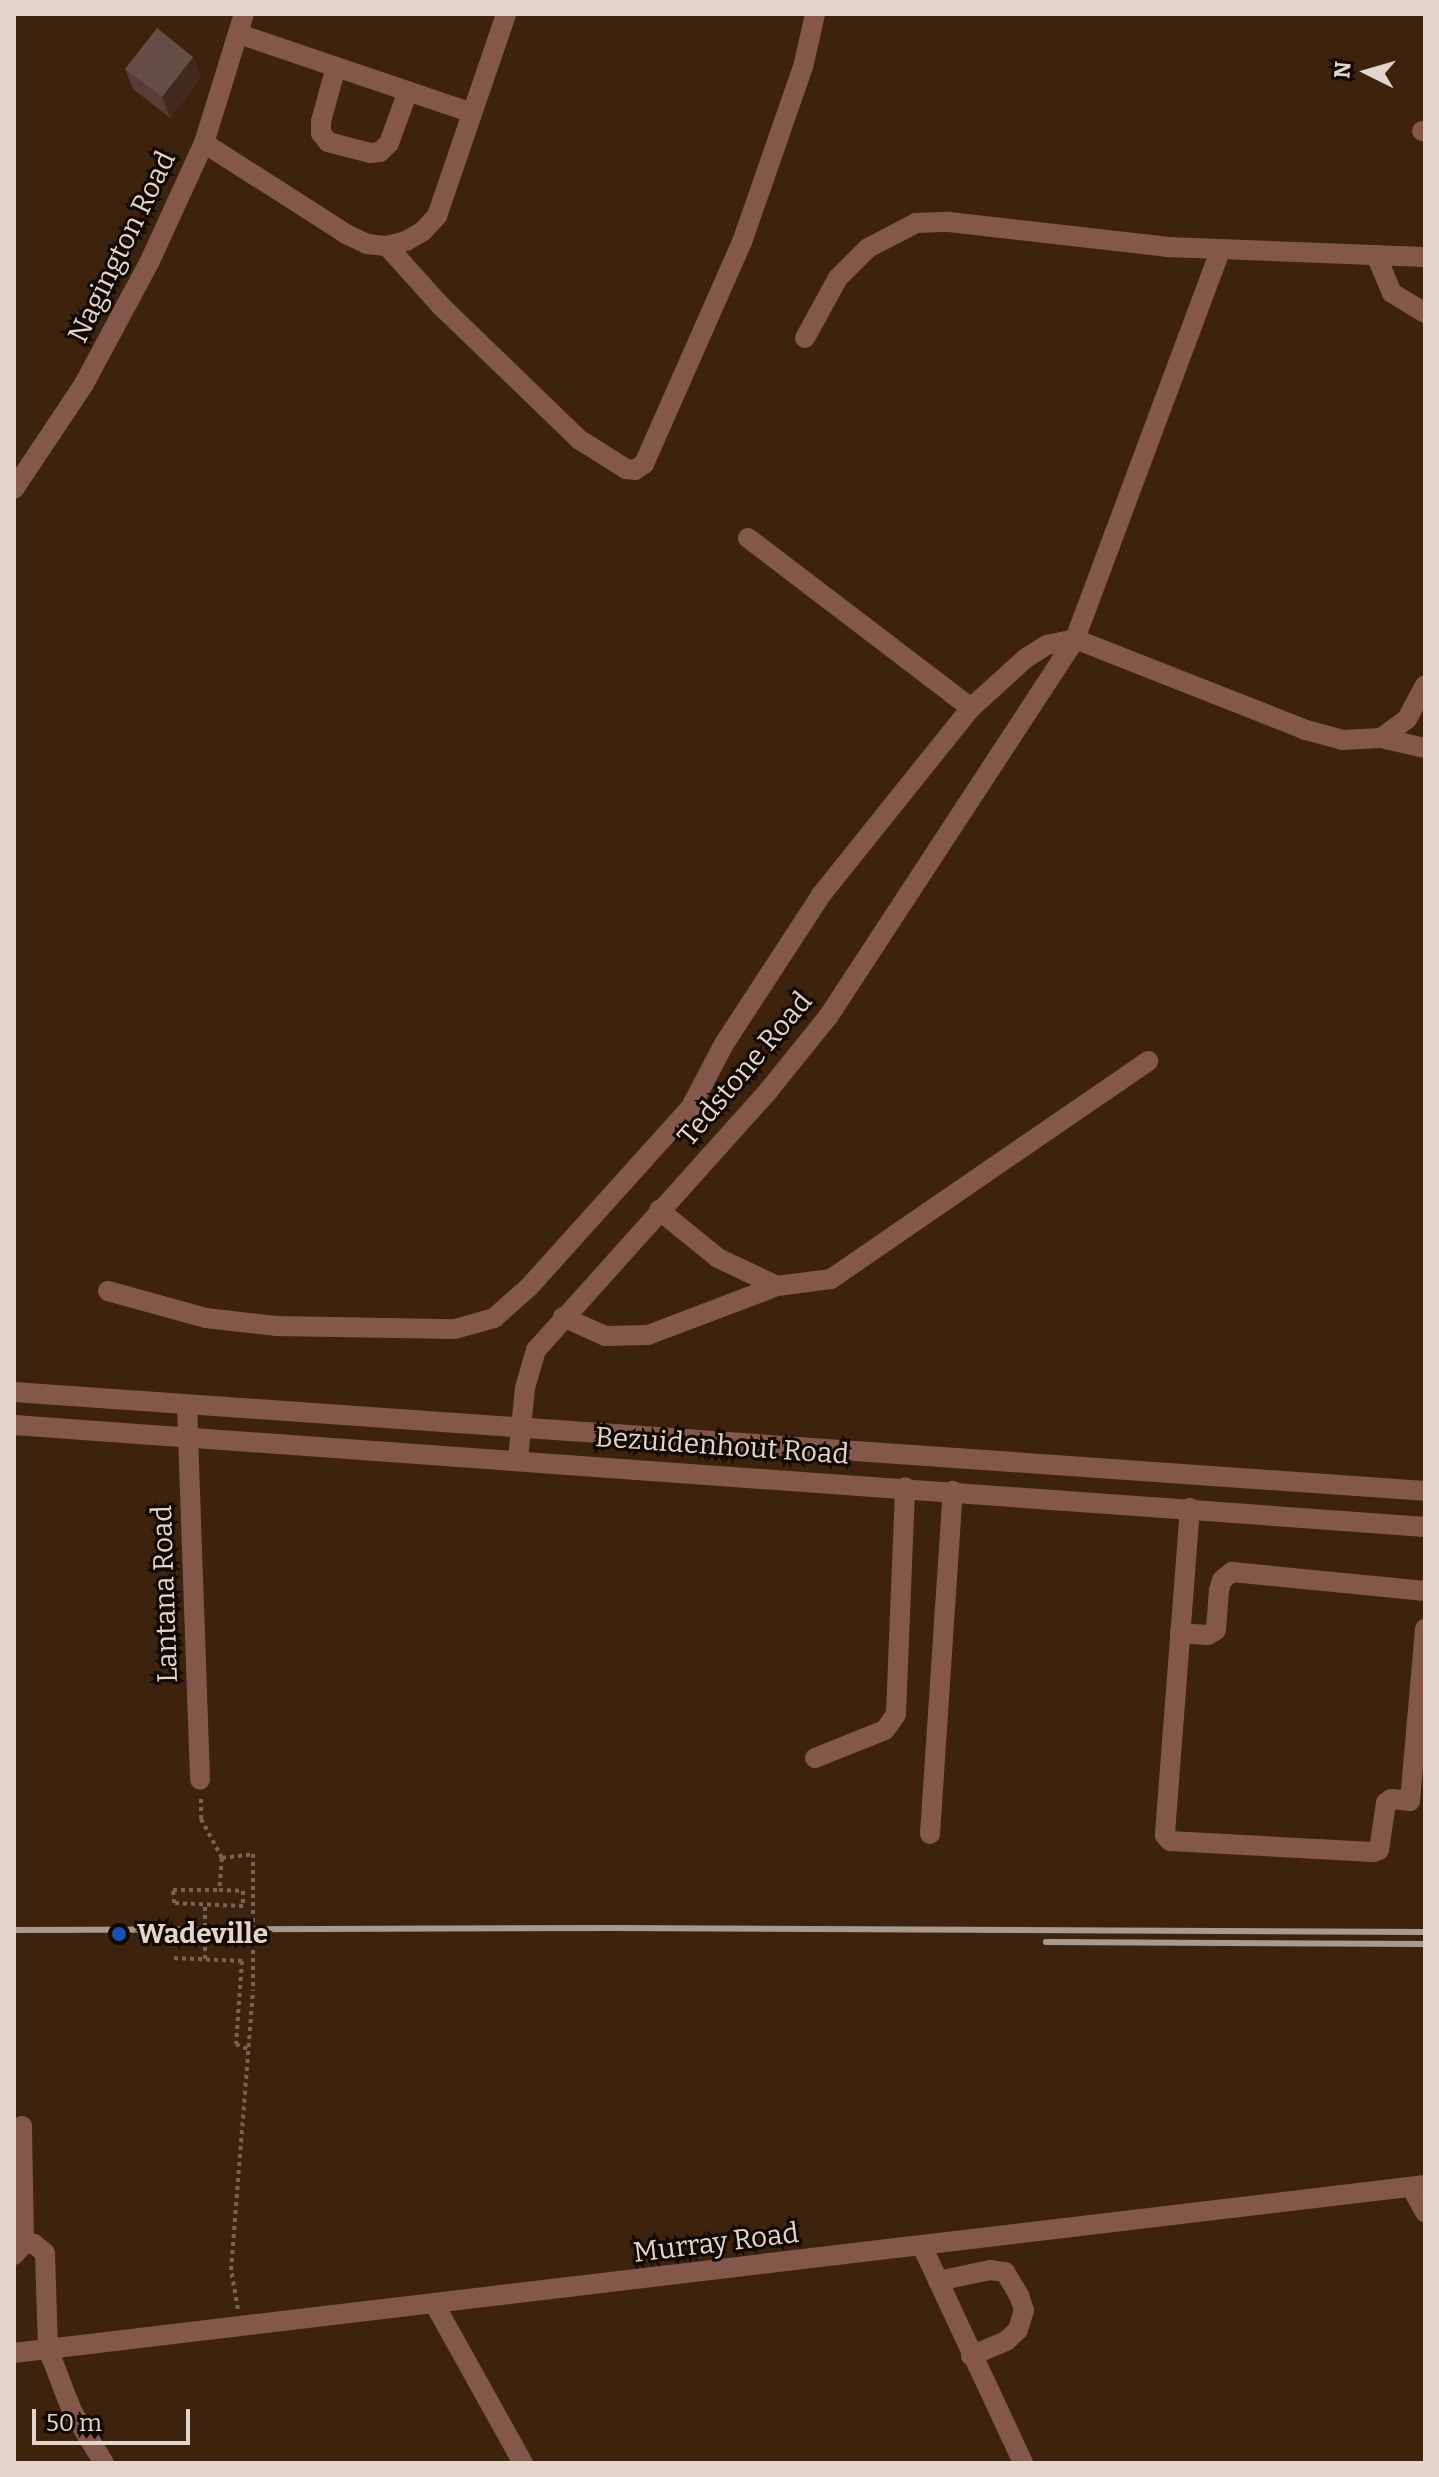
<!DOCTYPE html>
<html>
<head>
<meta charset="utf-8">
<style>
  body { margin:0 }
  #map { position:relative; width:1439px; height:2477px; overflow:hidden; background:#311d0c; font-family:Bitter,serif }
  div>[style] { position:absolute }
  .built>* { inset:0; background:#3d230d }
  .path>* { height:4px; margin-top:-2px; transform-origin:0; background:repeating-linear-gradient(90deg,#756455 0 4px,transparent 0 8px) }
  .minor>* { height:20px; margin:-10px; padding:0 10px; transform-origin:10px; border-radius:10px; background:#83584b }
  .rail>* { height:6px; margin:-3px; padding:0 3px; transform-origin:3px; border-radius:3px; background:#aa9a8d }
  .path-bridge>* { height:4px; margin-top:-2px; transform-origin:0; background:repeating-linear-gradient(90deg,#756455 0 4px,transparent 0 8px) }
  .wall>* { inset:0; background:#583d36 }
  .shaded-wall>* { inset:0; background:#422a1f }
  .building>* { inset:0; background:#664e46 }
  .dots>* { width:22px; height:22px; translate:-50% -50%; box-sizing:border-box; border:4px solid #120904; border-radius:50% }
  span { translate:-50% -50%; white-space:nowrap; text-align:center; line-height:1.15; -webkit-text-stroke:6px #120904; paint-order:stroke }
  .street-label { font-size:28px; color:#e3d5cb }
  .poi-label { font-size:28px; color:#e3d5cb; font-weight:700 }
  .left { translate:0 -50%; text-align:left }
  .frame { position:absolute; inset:0; border:16px solid #e3d5cb; pointer-events:none }
  .north { position:absolute; left:1327px; top:32px; width:80px; height:80px; -webkit-text-stroke:6px #120904; paint-order:stroke; rotate:275deg; font-size:22px; font-weight:700; line-height:32px; text-align:center; color:#e3d5cb }
  .north::after { content:''; display:block; margin:auto; width:28px; height:36px; background:#e3d5cb; clip-path:polygon(50% 0,100% 100%,50% 72%,0 100%) }
  .scale { position:absolute; left:32px; top:2409px; width:158px; height:36px; box-sizing:border-box; border:4px solid #e3d5cb; border-top:0; padding-left:10px; font-size:24px; line-height:28px; white-space:nowrap; color:#e3d5cb; -webkit-text-stroke:6px #120904; paint-order:stroke }
</style>
</head>
<body>
<div id="map">
  <div class="built">
    <i style="clip-path:polygon(14px 14px,1425px 14px,1425px 2463px,14px 2463px)"></i>
  </div>
  <div class="path">
    <i style="left:201px;top:1799px;width:20px;rotate:90deg"></i>
    <i style="left:201px;top:1819px;width:44px;rotate:61.7deg"></i>
    <i style="left:222px;top:1858px;width:32px;rotate:95deg"></i>
    <i style="left:219px;top:1890px;width:24px;rotate:2deg"></i>
    <i style="left:243px;top:1891px;width:15px;rotate:90deg"></i>
    <i style="left:243px;top:1906px;width:69px;rotate:-177.5deg"></i>
    <i style="left:174px;top:1903px;width:13px;rotate:-94deg"></i>
    <i style="left:173px;top:1890px;width:46px"></i>
    <i style="left:222px;top:1858px;width:31px;rotate:-7deg"></i>
    <i style="left:174px;top:1958px;width:68px;rotate:2.5deg"></i>
    <i style="left:242px;top:1961px;width:83px;rotate:94.1deg"></i>
    <i style="left:236px;top:2044px;width:13px;rotate:23deg"></i>
    <i style="left:238px;top:2309px;width:40px;rotate:-100deg"></i>
    <i style="left:231px;top:2270px;width:281px;rotate:-85.5deg"></i>
  </div>
  <div class="minor">
    <i style="left:239px;top:34px;width:246px;rotate:18.7deg"></i>
    <i style="left:336px;top:67px;width:56px;rotate:105.5deg"></i>
    <i style="left:321px;top:121px;width:12px;rotate:90deg"></i>
    <i style="left:321px;top:133px;width:11px;rotate:52deg"></i>
    <i style="left:328px;top:142px;width:43px;rotate:14.7deg"></i>
    <i style="left:370px;top:153px;width:10px;rotate:-6deg"></i>
    <i style="left:380px;top:152px;width:13px;rotate:-45deg"></i>
    <i style="left:389px;top:143px;width:55px;rotate:-69.9deg"></i>
    <i style="left:1422px;top:131px;width:3px"></i>
    <i style="left:204px;top:143px;width:171px;rotate:32.6deg"></i>
    <i style="left:348px;top:235px;width:21px;rotate:25deg"></i>
    <i style="left:367px;top:244px;width:20px;rotate:6deg"></i>
    <i style="left:387px;top:246px;width:20px;rotate:-15deg"></i>
    <i style="left:406px;top:241px;width:20px;rotate:-30deg"></i>
    <i style="left:423px;top:231px;width:21px;rotate:-47deg"></i>
    <i style="left:437px;top:216px;width:213px;rotate:-71.1deg"></i>
    <i style="left:387px;top:246px;width:81px;rotate:48deg"></i>
    <i style="left:441px;top:306px;width:193px;rotate:44deg"></i>
    <i style="left:580px;top:440px;width:54px;rotate:32.2deg"></i>
    <i style="left:626px;top:469px;width:9px;rotate:6deg"></i>
    <i style="left:635px;top:470px;width:11px;rotate:-34deg"></i>
    <i style="left:644px;top:464px;width:243px;rotate:-66.2deg"></i>
    <i style="left:742px;top:242px;width:185px;rotate:-70.8deg"></i>
    <i style="left:803px;top:67px;width:54px;rotate:-77.2deg"></i>
    <i style="left:1376px;top:255px;width:41px;rotate:67.2deg"></i>
    <i style="left:1392px;top:293px;width:39px;rotate:31deg"></i>
    <i style="left:805px;top:338px;width:68px;rotate:-61.2deg"></i>
    <i style="left:838px;top:278px;width:42px;rotate:-45deg"></i>
    <i style="left:868px;top:248px;width:54px;rotate:-27.5deg"></i>
    <i style="left:916px;top:223px;width:33px;rotate:-2deg"></i>
    <i style="left:949px;top:222px;width:219px;rotate:6.5deg"></i>
    <i style="left:1167px;top:247px;width:258px;rotate:2.2deg"></i>
    <i style="left:14px;top:489px;width:126px;rotate:-56.3deg"></i>
    <i style="left:84px;top:384px;width:137px;rotate:-61.8deg"></i>
    <i style="left:149px;top:263px;width:132px;rotate:-65.4deg"></i>
    <i style="left:204px;top:143px;width:135px;rotate:-72.8deg"></i>
    <i style="left:748px;top:538px;width:280px;rotate:37.3deg"></i>
    <i style="left:1381px;top:738px;width:45px;rotate:12.8deg"></i>
    <i style="left:659px;top:1210px;width:76px;rotate:39.1deg"></i>
    <i style="left:718px;top:1258px;width:65px;rotate:25.4deg"></i>
    <i style="left:777px;top:1286px;width:54px;rotate:-7.4deg"></i>
    <i style="left:831px;top:1279px;width:385px;rotate:-34.5deg"></i>
    <i style="left:108px;top:1291px;width:102px;rotate:15.4deg"></i>
    <i style="left:206px;top:1318px;width:70px;rotate:6.5deg"></i>
    <i style="left:276px;top:1326px;width:179px;rotate:1deg"></i>
    <i style="left:455px;top:1329px;width:41px;rotate:-15.8deg"></i>
    <i style="left:494px;top:1318px;width:47px;rotate:-41.5deg"></i>
    <i style="left:529px;top:1287px;width:242px;rotate:-48deg"></i>
    <i style="left:691px;top:1107px;width:71px;rotate:-62.4deg"></i>
    <i style="left:724px;top:1044px;width:178px;rotate:-56.9deg"></i>
    <i style="left:821px;top:895px;width:240px;rotate:-51.3deg"></i>
    <i style="left:971px;top:708px;width:74px;rotate:-42.3deg"></i>
    <i style="left:1026px;top:658px;width:25px;rotate:-32deg"></i>
    <i style="left:1047px;top:645px;width:29px;rotate:-12deg"></i>
    <i style="left:1075px;top:639px;width:248px;rotate:21.5deg"></i>
    <i style="left:1306px;top:730px;width:38px;rotate:15deg"></i>
    <i style="left:1343px;top:740px;width:38px;rotate:-3deg"></i>
    <i style="left:1381px;top:738px;width:32px;rotate:-36deg"></i>
    <i style="left:1407px;top:719px;width:38px;rotate:-62deg"></i>
    <i style="left:563px;top:1317px;width:46px;rotate:24.3deg"></i>
    <i style="left:605px;top:1336px;width:43px;rotate:-1.3deg"></i>
    <i style="left:648px;top:1335px;width:138px;rotate:-20.8deg"></i>
    <i style="left:14px;top:1392px;width:1414px;rotate:4.01deg"></i>
    <i style="left:187px;top:1406px;width:374px;rotate:88deg"></i>
    <i style="left:14px;top:1425px;width:1415px;rotate:4.13deg"></i>
    <i style="left:518px;top:1459px;width:71px;rotate:-84.4deg"></i>
    <i style="left:525px;top:1388px;width:40px;rotate:-74deg"></i>
    <i style="left:536px;top:1350px;width:349px;rotate:-48.1deg"></i>
    <i style="left:769px;top:1090px;width:94px;rotate:-51.1deg"></i>
    <i style="left:828px;top:1017px;width:452px;rotate:-56.8deg"></i>
    <i style="left:1075px;top:639px;width:416px;rotate:-69.5deg"></i>
    <i style="left:1190px;top:1508px;width:328px;rotate:94.4deg"></i>
    <i style="left:1165px;top:1835px;width:8px;rotate:50deg"></i>
    <i style="left:1170px;top:1841px;width:203px;rotate:3.1deg"></i>
    <i style="left:1373px;top:1852px;width:6px;rotate:-18deg"></i>
    <i style="left:1379px;top:1850px;width:48px;rotate:-81.5deg"></i>
    <i style="left:1386px;top:1803px;width:6px;rotate:-39deg"></i>
    <i style="left:1391px;top:1799px;width:19px;rotate:6deg"></i>
    <i style="left:1410px;top:1801px;width:173px;rotate:-85deg"></i>
    <i style="left:1180px;top:1633px;width:28px;rotate:4deg"></i>
    <i style="left:1208px;top:1635px;width:9px;rotate:-32deg"></i>
    <i style="left:1216px;top:1630px;width:40px;rotate:-85.7deg"></i>
    <i style="left:1219px;top:1590px;width:10px;rotate:-73deg"></i>
    <i style="left:1222px;top:1580px;width:13px;rotate:-39deg"></i>
    <i style="left:1232px;top:1572px;width:194px;rotate:5.6deg"></i>
    <i style="left:815px;top:1758px;width:75px;rotate:-21.8deg"></i>
    <i style="left:885px;top:1730px;width:19px;rotate:-55deg"></i>
    <i style="left:896px;top:1714px;width:227px;rotate:-87.7deg"></i>
    <i style="left:930px;top:1834px;width:344px;rotate:-86.2deg"></i>
    <i style="left:22px;top:2126px;width:117px;rotate:89deg"></i>
    <i style="left:1411px;top:2187px;width:29px;rotate:61deg"></i>
    <i style="left:922px;top:2246px;width:239px;rotate:65deg"></i>
    <i style="left:14px;top:2255px;width:16px;rotate:-50deg"></i>
    <i style="left:24px;top:2243px;width:10px;rotate:6deg"></i>
    <i style="left:34px;top:2244px;width:14px;rotate:39deg"></i>
    <i style="left:45px;top:2253px;width:96px;rotate:88.2deg"></i>
    <i style="left:48px;top:2349px;width:66px;rotate:68.8deg"></i>
    <i style="left:72px;top:2411px;width:61px;rotate:58.4deg"></i>
    <i style="left:938px;top:2281px;width:53px;rotate:-11.9deg"></i>
    <i style="left:990px;top:2270px;width:15px;rotate:8deg"></i>
    <i style="left:1005px;top:2272px;width:27px;rotate:59deg"></i>
    <i style="left:1019px;top:2295px;width:16px;rotate:72deg"></i>
    <i style="left:1024px;top:2310px;width:21px;rotate:107deg"></i>
    <i style="left:1018px;top:2330px;width:16px;rotate:137deg"></i>
    <i style="left:1006px;top:2341px;width:38px;rotate:157deg"></i>
    <i style="left:435px;top:2305px;width:181px;rotate:60.9deg"></i>
    <i style="left:14px;top:2353px;width:1421px;rotate:-6.79deg"></i>
  </div>
  <div class="rail">
    <i style="left:14px;top:1930px;width:600px;rotate:-0.19deg"></i>
    <i style="left:614px;top:1928px;width:811px;rotate:0.28deg"></i>
    <i style="left:1046px;top:1942px;width:379px;rotate:0.3deg"></i>
  </div>
  <div class="path-bridge">
    <i style="left:253px;top:1854px;width:136px;rotate:90deg"></i>
    <i style="left:205px;top:1959px;width:54px;rotate:-90deg"></i>
  </div>
  <div class="wall">
    <i style="clip-path:polygon(193px 57px,201px 78px,170px 118px,133px 89px,125px 69px)"></i>
  </div>
  <div class="shaded-wall">
    <i style="clip-path:polygon(193px 57px,201px 78px,170px 118px,162px 97px)"></i>
  </div>
  <div class="building">
    <i style="clip-path:polygon(157px 28px,193px 57px,162px 97px,125px 69px)"></i>
  </div>
  <div class="dots">
    <i style="left:119px;top:1934px;background:#1a4fb4"></i>
  </div>
  <div class="street-label">
    <span style="left:122px;top:247px;rotate:-64deg">Nagington Road</span>
    <span style="left:745px;top:1069px;rotate:-50deg">Tedstone Road</span>
    <span style="left:722px;top:1446px;rotate:4deg">Bezuidenhout Road</span>
    <span style="left:165px;top:1594px;rotate:-92deg">Lantana Road</span>
    <span style="left:716px;top:2243px;rotate:-7deg">Murray Road</span>
  </div>
  <div class="poi-label">
    <span class="left" style="left:137px;top:1934px">Wadeville</span>
  </div>
  <div class="frame"></div>
  <div class="north">N</div>
  <div class="scale">50 m</div>
</div>
</body>
</html>
